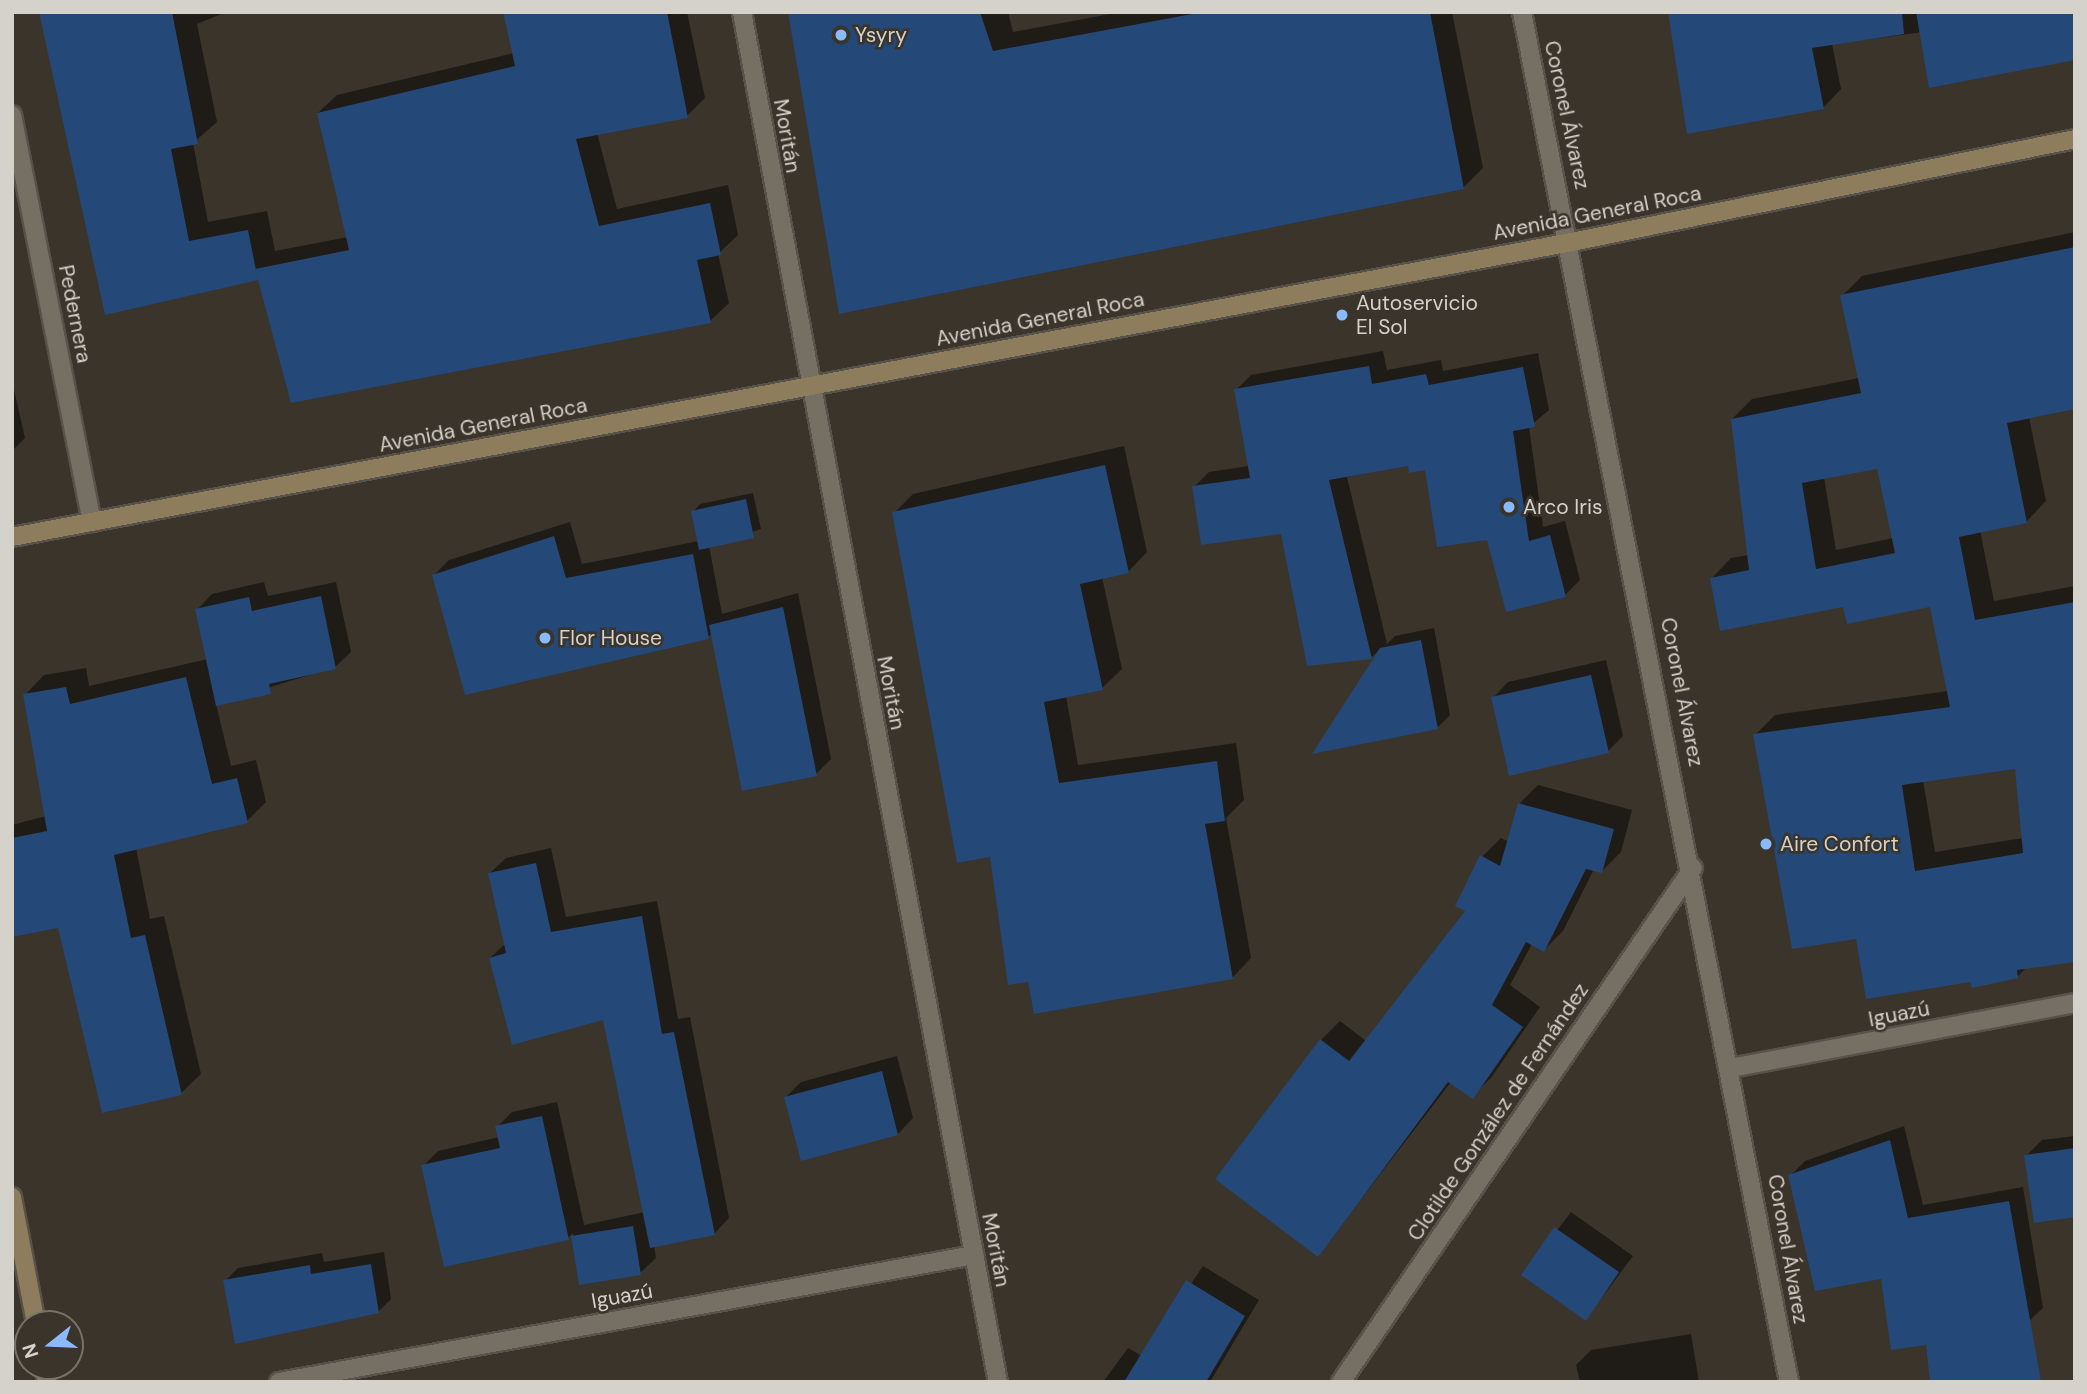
<!DOCTYPE html>
<html>
<head>
<meta charset="utf-8">
<style>
  body { margin:0 }
  #map { position:relative; width:2087px; height:1394px; overflow:hidden; background:#3a342a; font-family:"DM Sans",sans-serif }
  div>[style] { position:absolute }
  .shadow>* { inset:0; background:#0007 }
  .building>* { inset:0; background:#244878 }
  .roads { filter:drop-shadow(2px 0 #57524a) drop-shadow(-2px 0 #57524a) drop-shadow(0 2px #57524a) drop-shadow(0 -2px #57524a) }
  .minor>* { height:18px; margin:-9px; padding:0 9px; transform-origin:9px; border-radius:9px; background:#766f64 }
  .secondary>* { height:18px; margin:-9px; padding:0 9px; transform-origin:9px; border-radius:9px; background:#8e7d5d }
  .dots>* { width:19px; height:19px; translate:-50% -50%; box-sizing:border-box; border:4px solid #3a342a; border-radius:50% }
  span { translate:-50% -50%; white-space:nowrap; text-align:center; line-height:1.15; -webkit-text-stroke:5px #3a342a; paint-order:stroke }
  .poi-label { font-size:21px; color:#d5d1cb }
  .left { translate:0 -50%; text-align:left }
  .street-label { font-size:21px; color:#d5d1cb }
  .frame { position:absolute; inset:0; border:14px solid #d5d1cb; pointer-events:none }
  .north { position:absolute; left:14px; top:1310px; width:70px; height:70px; box-sizing:border-box; background:#3a342a; border:2px solid #78736a; border-radius:50%; rotate:252deg; font-size:19px; font-weight:700; line-height:28px; text-align:center; color:#d5d1cb }
  .north::after { content:''; display:block; margin:auto; width:24px; height:32px; background:#89bafc; clip-path:polygon(50% 0,100% 100%,50% 72%,0 100%) }
</style>
</head>
<body>
<div id="map">
  <div class="shadow">
    <i style="clip-path:polygon(41px 12px,226px 12px,197px 24px,217px 122px,193px 143px,208px 222px,267px 211px,275px 251px,348px 237px,318px 113px,337px 95px,514px 53px,505px 12px,687px 12px,705px 98px,687px 116px,597px 133px,617px 209px,728px 185px,738px 235px,718px 254px,729px 303px,710px 321px,259px 276px,107px 313px)"></i>
    <i style="clip-path:polygon(789px 12px,1008px 12px,1013px 32px,1121px 12px,1452px 12px,1483px 168px,1463px 188px,841px 312px)"></i>
    <i style="clip-path:polygon(1670px 12px,2075px 12px,1832px 44px,1841px 89px,1824px 107px)"></i>
    <i style="clip-path:polygon(evenodd,2075px 232px,2075px 407px,2029px 417px,2046px 501px,2027px 521px,1980px 530px,1994px 601px,2075px 586px,2075px 960px,2027px 967px,2018px 976px,1972px 980px,1857px 937px,1755px 735px,1775px 715px,1948px 691px,1932px 605px,1844px 605px,1712px 578px,1731px 558px,1749px 555px,1732px 419px,1752px 399px,1859px 378px,1842px 296px,1862px 276px,2075px 232px,1878px 467px,1893px 538px,1836px 550px,1824px 477px,1878px 467px,2075px 232px,2017px 767px,2023px 838px,1935px 852px,1923px 780px,2017px 767px)"></i>
    <i style="clip-path:polygon(1383px 351px,1387px 370px,1441px 360px,1443px 371px,1538px 353px,1549px 410px,1529px 427px,1543px 527px,1565px 521px,1580px 580px,1565px 595px,1488px 538px,1427px 468px,1409px 464px,1347px 477px,1387px 644px,1395px 636px,1434px 628px,1450px 715px,1437px 728px,1380px 649px,1372px 657px,1282px 532px,1194px 487px,1209px 472px,1249px 466px,1236px 390px,1251px 375px)"></i>
    <i style="clip-path:polygon(12px 381px,25px 438px,12px 451px)"></i>
    <i style="clip-path:polygon(1124px 446px,1147px 552px,1128px 572px,1102px 577px,1122px 669px,1102px 688px,1066px 696px,1078px 765px,1236px 743px,1244px 800px,1226px 818px,1251px 958px,1232px 978px,1030px 980px,894px 513px,913px 494px)"></i>
    <i style="clip-path:polygon(753px 493px,761px 529px,709px 546px,722px 614px,798px 593px,831px 759px,816px 774px,712px 633px,708px 637px,434px 575px,449px 560px,570px 522px,582px 564px,699px 541px,693px 512px,700px 504px)"></i>
    <i style="clip-path:polygon(264px 582px,268px 596px,336px 582px,351px 652px,335px 667px,216px 704px,231px 766px,256px 760px,266px 802px,247px 821px,136px 848px,150px 919px,164px 916px,201px 1074px,181px 1093px,59px 926px,12px 926px,12px 825px,46px 816px,25px 695px,44px 675px,86px 668px,89px 686px,208px 659px,197px 610px,212px 594px)"></i>
    <i style="clip-path:polygon(1606px 660px,1623px 736px,1608px 751px,1493px 698px,1508px 682px)"></i>
    <i style="clip-path:polygon(1538px 785px,1632px 810px,1621px 852px,1602px 871px,1594px 869px,1563px 931px,1544px 950px,1532px 944px,1510px 985px,1540px 1007px,1491px 1078px,1472px 1096px,1451px 1082px,1318px 1255px,1321px 1040px,1340px 1021px,1366px 1041px,1467px 910px,1482px 857px,1501px 838px,1509px 842px,1519px 804px)"></i>
    <i style="clip-path:polygon(551px 848px,566px 917px,657px 901px,678px 1019px,690px 1017px,729px 1218px,714px 1234px,654px 1246px,656px 1258px,640px 1273px,581px 1283px,573px 1233px,568px 1238px,423px 1166px,438px 1151px,499px 1137px,497px 1127px,512px 1112px,557px 1102px,584px 1225px,645px 1212px,604px 1018px,490px 958px,506px 943px,490px 873px,506px 858px)"></i>
    <i style="clip-path:polygon(897px 1056px,913px 1118px,898px 1134px,786px 1097px,801px 1082px)"></i>
    <i style="clip-path:polygon(1904px 1126px,1923px 1205px,2023px 1187px,2043px 1308px,2028px 1322px,1883px 1277px,1790px 1176px,1805px 1161px)"></i>
    <i style="clip-path:polygon(2075px 1136px,2075px 1216px,2026px 1156px,2042px 1140px)"></i>
    <i style="clip-path:polygon(1571px 1212px,1633px 1256px,1586px 1319px,1523px 1275px)"></i>
    <i style="clip-path:polygon(384px 1252px,391px 1299px,378px 1312px,236px 1342px,225px 1281px,238px 1268px,322px 1253px,324px 1262px)"></i>
    <i style="clip-path:polygon(1203px 1266px,1259px 1300px,1210px 1382px,1103px 1382px,1128px 1348px,1142px 1356px)"></i>
    <i style="clip-path:polygon(1691px 1334px,1699px 1382px,1580px 1382px,1576px 1365px,1591px 1350px)"></i>
  </div>
  <div class="building">
    <i style="clip-path:polygon(39px 12px,172px 12px,198px 144px,171px 149px,189px 241px,248px 230px,258px 280px,105px 315px)"></i>
    <i style="clip-path:polygon(503px 12px,667px 12px,688px 118px,576px 139px,599px 226px,710px 203px,721px 255px,697px 260px,711px 323px,291px 403px,255px 269px,349px 250px,317px 113px,515px 66px)"></i>
    <i style="clip-path:polygon(788px 12px,980px 12px,993px 51px,1203px 12px,1430px 12px,1464px 189px,839px 314px)"></i>
    <i style="clip-path:polygon(1668px 12px,1902px 12px,1904px 34px,1812px 48px,1824px 109px,1687px 134px)"></i>
    <i style="clip-path:polygon(1916px 12px,2075px 12px,2075px 60px,1929px 88px)"></i>
    <i style="clip-path:polygon(evenodd,2075px 247px,2075px 409px,2007px 423px,2027px 523px,1959px 537px,1975px 620px,2075px 602px,2075px 962px,2017px 970px,2018px 978px,1972px 988px,1970px 982px,1866px 999px,1856px 939px,1792px 949px,1753px 734px,1950px 707px,1930px 607px,1847px 624px,1843px 607px,1720px 631px,1710px 578px,1749px 570px,1731px 419px,1861px 393px,1840px 295px,2075px 247px,1877px 469px,1895px 553px,1816px 569px,1802px 483px,1877px 469px,2075px 247px,2015px 769px,2023px 853px,1915px 871px,1902px 785px,2015px 769px)"></i>
    <i style="clip-path:polygon(1369px 366px,1372px 384px,1426px 374px,1429px 385px,1523px 367px,1535px 427px,1513px 431px,1529px 541px,1550px 535px,1566px 597px,1506px 612px,1487px 540px,1437px 547px,1425px 470px,1409px 473px,1408px 466px,1329px 480px,1372px 659px,1307px 666px,1281px 534px,1201px 545px,1192px 486px,1250px 478px,1234px 389px)"></i>
    <i style="clip-path:polygon(1105px 465px,1129px 573px,1080px 584px,1103px 690px,1044px 702px,1059px 783px,1217px 761px,1225px 821px,1205px 824px,1233px 979px,1034px 1014px,1028px 982px,1008px 985px,990px 857px,957px 863px,892px 512px)"></i>
    <i style="clip-path:polygon(746px 499px,754px 538px,699px 550px,691px 511px)"></i>
    <i style="clip-path:polygon(554px 536px,566px 578px,693px 554px,709px 639px,465px 695px,432px 575px)"></i>
    <i style="clip-path:polygon(321px 596px,336px 669px,269px 684px,271px 694px,216px 706px,195px 609px,249px 597px,252px 611px)"></i>
    <i style="clip-path:polygon(783px 607px,817px 776px,742px 791px,709px 625px)"></i>
    <i style="clip-path:polygon(1421px 640px,1438px 729px,1312px 754px,1380px 648px)"></i>
    <i style="clip-path:polygon(1591px 675px,1609px 753px,1509px 776px,1491px 697px)"></i>
    <i style="clip-path:polygon(186px 677px,212px 784px,237px 778px,248px 823px,114px 855px,131px 938px,145px 935px,182px 1095px,102px 1113px,58px 928px,12px 937px,12px 838px,47px 831px,23px 694px,66px 687px,70px 704px)"></i>
    <i style="clip-path:polygon(1518px 803px,1614px 829px,1602px 873px,1586px 869px,1544px 952px,1526px 942px,1492px 1005px,1523px 1027px,1473px 1099px,1448px 1082px,1318px 1257px,1215px 1179px,1320px 1039px,1349px 1061px,1465px 911px,1455px 906px,1480px 855px,1500px 866px)"></i>
    <i style="clip-path:polygon(536px 863px,551px 932px,642px 916px,662px 1034px,674px 1032px,715px 1235px,650px 1248px,603px 1020px,512px 1045px,489px 958px,506px 953px,488px 873px)"></i>
    <i style="clip-path:polygon(882px 1071px,898px 1135px,801px 1161px,784px 1097px)"></i>
    <i style="clip-path:polygon(542px 1116px,569px 1240px,444px 1267px,421px 1165px,500px 1148px,495px 1126px)"></i>
    <i style="clip-path:polygon(1890px 1140px,1908px 1218px,2009px 1201px,2041px 1382px,1930px 1382px,1926px 1345px,1891px 1350px,1881px 1279px,1815px 1291px,1788px 1175px)"></i>
    <i style="clip-path:polygon(2075px 1148px,2075px 1217px,2034px 1223px,2024px 1155px)"></i>
    <i style="clip-path:polygon(633px 1226px,641px 1275px,579px 1285px,571px 1236px)"></i>
    <i style="clip-path:polygon(1554px 1227px,1619px 1272px,1586px 1321px,1521px 1275px)"></i>
    <i style="clip-path:polygon(371px 1264px,379px 1313px,235px 1344px,223px 1280px,310px 1265px,311px 1274px)"></i>
    <i style="clip-path:polygon(1186px 1280px,1245px 1316px,1206px 1382px,1124px 1382px)"></i>
  </div>
  <div class="roads">
    <div class="minor">
      <i style="left:742px;top:12px;width:1394px;rotate:79.42deg"></i>
      <i style="left:1522px;top:12px;width:1396px;rotate:78.97deg"></i>
      <i style="left:12px;top:115px;width:415px;rotate:78.9deg"></i>
      <i style="left:1731px;top:1068px;width:350px;rotate:-10.7deg"></i>
      <i style="left:279px;top:1382px;width:707px;rotate:-10.36deg"></i>
      <i style="left:1341px;top:1382px;width:623px;rotate:-55.6deg"></i>
    </div>
    <div class="secondary">
      <i style="left:12px;top:537px;width:1588px;rotate:-10.71deg"></i>
      <i style="left:1572px;top:242px;width:513px;rotate:-11.57deg"></i>
      <i style="left:12px;top:1197px;width:129px;rotate:79.3deg"></i>
      <i style="left:44px;top:1366px;width:16px;rotate:79deg"></i>
    </div>
  </div>
  <div class="dots">
    <i style="left:841px;top:35px;background:#89bafc"></i>
    <i style="left:1342px;top:315px;background:#89bafc"></i>
    <i style="left:1509px;top:507px;background:#89bafc"></i>
    <i style="left:545px;top:638px;background:#89bafc"></i>
    <i style="left:1766px;top:844px;background:#89bafc"></i>
  </div>
  <div class="poi-label">
    <span class="left" style="left:855px;top:35px">Ysyry</span>
    <span class="left" style="left:1356px;top:315px">Autoservicio<br>El Sol</span>
    <span class="left" style="left:1523px;top:507px">Arco Iris</span>
    <span class="left" style="left:559px;top:638px">Flor House</span>
    <span class="left" style="left:1780px;top:844px">Aire Confort</span>
  </div>
  <div class="street-label">
    <span style="left:1567px;top:115px;rotate:78deg">Coronel Álvarez</span>
    <span style="left:787px;top:136px;rotate:80deg">Moritán</span>
    <span style="left:1597px;top:213px;rotate:-11deg">Avenida General Roca</span>
    <span style="left:75px;top:314px;rotate:79deg">Pedernera</span>
    <span style="left:1040px;top:319px;rotate:-11deg">Avenida General Roca</span>
    <span style="left:483px;top:425px;rotate:-11deg">Avenida General Roca</span>
    <span style="left:1682px;top:692px;rotate:79deg">Coronel Álvarez</span>
    <span style="left:891px;top:693px;rotate:79deg">Moritán</span>
    <span style="left:1899px;top:1014px;rotate:-11deg">Iguazú</span>
    <span style="left:1498px;top:1112px;rotate:-56deg">Clotilde González de Fernández</span>
    <span style="left:1788px;top:1249px;rotate:80deg">Coronel Álvarez</span>
    <span style="left:996px;top:1250px;rotate:79deg">Moritán</span>
    <span style="left:622px;top:1296px;rotate:-10deg">Iguazú</span>
  </div>
  <div class="frame"></div>
  <div class="north">N</div>
</div>
</body>
</html>
